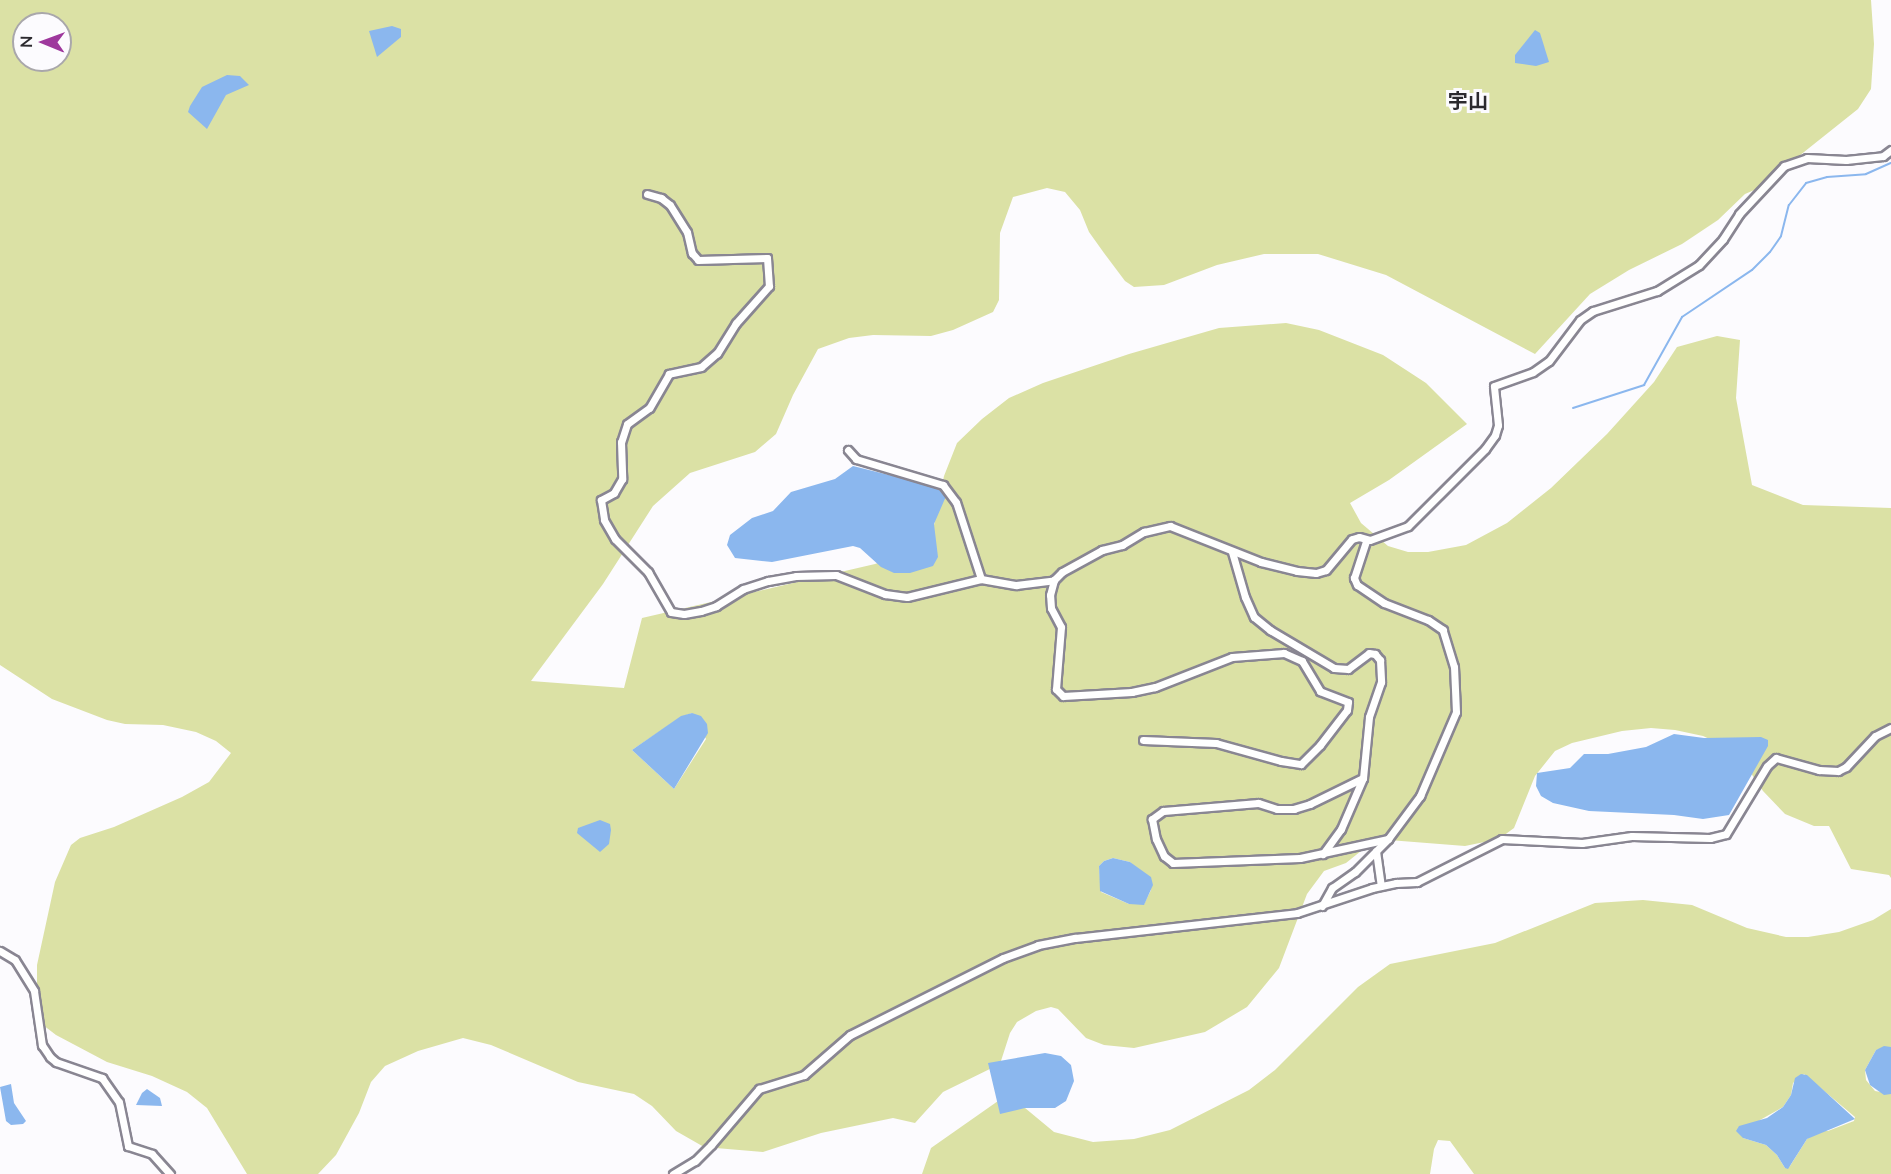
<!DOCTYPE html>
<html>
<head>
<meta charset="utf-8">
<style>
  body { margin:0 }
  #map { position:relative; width:1891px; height:1174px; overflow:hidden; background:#fcfbfe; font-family:Lato,"Noto Sans JP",sans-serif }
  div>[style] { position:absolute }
  .green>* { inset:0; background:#dbe1a5 }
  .water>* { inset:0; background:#8bb7ee }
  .stream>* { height:2px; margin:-1px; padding:0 1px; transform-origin:1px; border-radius:1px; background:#8bb7ee }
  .roads { filter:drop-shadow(2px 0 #898692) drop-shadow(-2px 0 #898692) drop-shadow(0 2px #898692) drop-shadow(0 -2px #898692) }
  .minor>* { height:7px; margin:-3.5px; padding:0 3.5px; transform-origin:3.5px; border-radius:3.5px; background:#fff }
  span { translate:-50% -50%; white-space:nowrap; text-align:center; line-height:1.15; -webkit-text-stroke:6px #fcfbfe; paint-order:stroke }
  .quarter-label { font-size:20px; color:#2c2a2f; font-weight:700 }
  .north { position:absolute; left:12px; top:12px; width:60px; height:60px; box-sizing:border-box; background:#fcfbfe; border:2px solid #a9a7ab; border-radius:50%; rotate:271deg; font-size:16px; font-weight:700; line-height:24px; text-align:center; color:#2c2a2f }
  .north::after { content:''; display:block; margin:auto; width:21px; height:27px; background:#9e389d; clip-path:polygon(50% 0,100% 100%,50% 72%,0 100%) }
</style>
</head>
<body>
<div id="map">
  <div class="green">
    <i style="clip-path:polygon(evenodd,0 0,1871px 0,1874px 44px,1871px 89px,1858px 109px,1759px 188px,1745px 194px,1718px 220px,1682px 244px,1629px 270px,1590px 294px,1535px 354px,1386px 275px,1318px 254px,1264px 254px,1217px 265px,1164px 285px,1134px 287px,1125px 281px,1104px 253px,1089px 232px,1080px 210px,1065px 192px,1047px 188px,1013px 197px,1000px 233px,999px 300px,993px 312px,953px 330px,931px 336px,873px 335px,849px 338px,818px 349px,793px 395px,776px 434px,755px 452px,690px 473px,653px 506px,603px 584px,531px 681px,624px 688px,642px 618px,875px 564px,909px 552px,934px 525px,944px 476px,957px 443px,982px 419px,1009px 398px,1043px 383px,1129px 354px,1219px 328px,1286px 323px,1319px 330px,1383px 355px,1426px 383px,1467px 424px,1389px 480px,1350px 503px,1361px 523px,1388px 546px,1408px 552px,1428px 552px,1466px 545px,1507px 523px,1551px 488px,1607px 434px,1654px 382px,1677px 347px,1717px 336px,1740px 340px,1736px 398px,1752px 485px,1803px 505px,1891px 508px,1891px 878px,1889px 875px,1851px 869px,1829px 826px,1814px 826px,1785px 814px,1763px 791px,1736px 751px,1703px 736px,1675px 730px,1651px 728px,1622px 731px,1572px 743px,1555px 751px,1535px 776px,1514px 828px,1499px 839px,1465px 846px,1376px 839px,1346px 863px,1324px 871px,1307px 894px,1279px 968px,1247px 1007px,1205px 1032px,1134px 1048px,1104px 1045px,1086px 1038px,1058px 1009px,1051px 1007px,1036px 1011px,1017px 1022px,1010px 1033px,1000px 1064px,943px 1092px,915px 1123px,893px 1118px,821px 1133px,763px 1152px,704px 1147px,676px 1131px,652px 1106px,634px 1094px,578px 1082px,491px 1045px,463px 1038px,418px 1051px,385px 1066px,371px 1082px,359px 1113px,336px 1155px,318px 1174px,247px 1174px,207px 1108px,187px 1092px,152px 1076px,107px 1062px,56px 1035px,43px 1025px,37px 1001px,37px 965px,55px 882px,71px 845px,80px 838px,114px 827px,182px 797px,209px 782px,231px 753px,216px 741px,196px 732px,163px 725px,125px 724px,107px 720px,52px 699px,0 665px,0 0,24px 24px,60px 24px,60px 60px,24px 60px,24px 24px,0 0,692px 713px,706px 739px,674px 789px,632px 750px,681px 717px,692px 713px,0 0,1113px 858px,1130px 862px,1151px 890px,1144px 904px,1129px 904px,1101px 892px,1099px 866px,1104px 861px,1113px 858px)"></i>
    <i style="clip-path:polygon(evenodd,1643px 900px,1692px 905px,1747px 928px,1786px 937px,1808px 937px,1839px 932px,1873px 920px,1891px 909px,1891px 1047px,1876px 1050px,1865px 1070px,1866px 1080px,1875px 1091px,1891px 1094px,1891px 1174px,1474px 1174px,1450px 1141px,1438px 1140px,1434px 1149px,1430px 1174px,922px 1174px,931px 1148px,1008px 1094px,1054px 1132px,1093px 1142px,1134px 1139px,1170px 1130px,1249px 1090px,1275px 1070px,1358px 987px,1390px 964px,1495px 943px,1595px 903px,1643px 900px,1804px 1074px,1855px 1117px,1854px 1121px,1828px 1131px,1819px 1131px,1807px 1139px,1790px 1166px,1785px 1168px,1777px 1155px,1766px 1145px,1743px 1138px,1760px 1120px,1783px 1107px,1791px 1095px,1793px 1083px,1804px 1074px)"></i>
  </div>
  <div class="water">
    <i style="clip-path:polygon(392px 26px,401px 29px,401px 37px,377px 57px,369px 31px)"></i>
    <i style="clip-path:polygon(1535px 30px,1540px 33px,1549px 62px,1536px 66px,1515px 63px,1515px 55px)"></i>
    <i style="clip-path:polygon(227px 75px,240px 76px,249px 85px,226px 95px,207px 129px,188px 112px,190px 106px,202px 87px)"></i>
    <i style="clip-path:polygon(853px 466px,929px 485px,947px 494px,934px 524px,938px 557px,933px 566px,910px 573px,894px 573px,881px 567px,860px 548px,853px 546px,772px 562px,735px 558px,727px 545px,730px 535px,752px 518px,773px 511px,791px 492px,835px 479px)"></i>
    <i style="clip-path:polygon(692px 713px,701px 716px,707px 724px,708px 733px,674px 789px,632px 750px,681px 716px)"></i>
    <i style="clip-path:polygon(1674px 734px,1704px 738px,1761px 737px,1768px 740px,1768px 746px,1729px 815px,1703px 819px,1674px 815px,1589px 811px,1553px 803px,1541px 796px,1536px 786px,1537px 773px,1570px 768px,1584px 754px,1608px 754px,1646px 747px)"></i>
    <i style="clip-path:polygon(600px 820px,610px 824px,611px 830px,609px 844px,600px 852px,577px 833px,578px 828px)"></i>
    <i style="clip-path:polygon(1113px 858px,1130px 862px,1151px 877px,1153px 885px,1144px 905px,1129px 904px,1100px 891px,1099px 866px,1104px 861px)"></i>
    <i style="clip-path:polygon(1884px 1046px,1891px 1047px,1891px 1094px,1884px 1095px,1870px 1085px,1865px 1070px,1876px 1050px)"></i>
    <i style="clip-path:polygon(1045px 1053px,1061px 1056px,1071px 1065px,1074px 1081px,1066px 1101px,1055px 1108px,1025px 1108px,1000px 1114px,988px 1063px)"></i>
    <i style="clip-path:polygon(1801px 1074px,1807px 1075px,1855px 1119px,1807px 1139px,1788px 1169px,1785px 1168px,1777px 1155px,1766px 1145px,1743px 1138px,1736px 1131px,1739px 1126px,1767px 1118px,1783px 1107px,1791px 1095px,1795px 1078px)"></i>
    <i style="clip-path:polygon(11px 1084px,14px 1103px,26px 1121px,23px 1124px,11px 1125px,6px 1121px,0 1087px)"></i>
    <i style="clip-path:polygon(147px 1089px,160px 1098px,162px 1106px,136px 1105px,142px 1093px)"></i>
  </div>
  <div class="stream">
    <i style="left:1573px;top:408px;width:75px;rotate:-17.9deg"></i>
    <i style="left:1644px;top:385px;width:78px;rotate:-60.8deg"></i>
    <i style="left:1682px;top:317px;width:84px;rotate:-33.9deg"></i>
    <i style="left:1752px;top:270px;width:25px;rotate:-45deg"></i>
    <i style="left:1770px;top:252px;width:19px;rotate:-55deg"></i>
    <i style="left:1781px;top:236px;width:32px;rotate:-76deg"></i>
    <i style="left:1789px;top:205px;width:28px;rotate:-52deg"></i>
    <i style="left:1806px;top:183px;width:22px;rotate:-16deg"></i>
    <i style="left:1827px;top:177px;width:39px;rotate:-4deg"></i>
    <i style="left:1866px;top:174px;width:27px;rotate:-24deg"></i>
  </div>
  <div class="roads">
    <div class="minor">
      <i style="left:647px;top:194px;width:15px;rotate:16deg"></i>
      <i style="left:661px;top:198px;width:11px;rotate:38deg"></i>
      <i style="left:670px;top:205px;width:32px;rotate:58deg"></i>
      <i style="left:687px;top:232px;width:22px;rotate:77deg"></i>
      <i style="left:692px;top:253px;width:9px;rotate:49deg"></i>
      <i style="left:698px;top:260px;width:69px;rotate:-1.7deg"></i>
      <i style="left:767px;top:258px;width:28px;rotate:86deg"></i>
      <i style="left:769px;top:286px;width:50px;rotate:131.7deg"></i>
      <i style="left:736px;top:323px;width:36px;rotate:122deg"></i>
      <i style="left:717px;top:353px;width:21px;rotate:139deg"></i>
      <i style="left:701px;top:367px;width:33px;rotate:168deg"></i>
      <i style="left:669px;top:374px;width:39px;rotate:120deg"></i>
      <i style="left:649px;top:408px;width:27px;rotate:144deg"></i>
      <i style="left:627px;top:424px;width:19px;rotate:108deg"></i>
      <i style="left:621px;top:442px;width:37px;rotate:88deg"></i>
      <i style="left:622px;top:479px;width:16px;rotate:120deg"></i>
      <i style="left:614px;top:493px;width:15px;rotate:152deg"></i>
      <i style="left:601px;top:500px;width:20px;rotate:81deg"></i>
      <i style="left:604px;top:520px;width:22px;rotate:60deg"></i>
      <i style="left:615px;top:539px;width:47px;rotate:45deg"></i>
      <i style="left:648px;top:572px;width:46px;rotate:60.1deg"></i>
      <i style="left:671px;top:612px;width:13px;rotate:9deg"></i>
      <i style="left:684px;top:614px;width:17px;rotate:-10deg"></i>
      <i style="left:701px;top:611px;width:16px;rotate:-18deg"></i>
      <i style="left:716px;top:606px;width:32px;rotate:-32deg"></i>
      <i style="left:743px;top:589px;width:26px;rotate:-18deg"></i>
      <i style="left:768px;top:581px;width:28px;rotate:-10deg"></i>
      <i style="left:796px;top:576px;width:40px;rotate:-1.4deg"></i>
      <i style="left:836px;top:575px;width:53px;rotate:21.2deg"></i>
      <i style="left:885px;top:594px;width:22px;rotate:8deg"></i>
      <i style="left:907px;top:597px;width:76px;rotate:-13.7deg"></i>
      <i style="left:981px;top:579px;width:36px;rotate:10deg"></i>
      <i style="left:1016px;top:585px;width:38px;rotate:-7deg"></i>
      <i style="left:848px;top:450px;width:12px;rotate:48deg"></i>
      <i style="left:856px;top:459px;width:91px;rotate:16.6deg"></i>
      <i style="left:943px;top:485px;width:21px;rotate:53deg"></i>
      <i style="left:956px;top:502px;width:81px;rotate:72deg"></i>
      <i style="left:1232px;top:552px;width:47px;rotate:73.9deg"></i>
      <i style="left:1245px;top:597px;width:22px;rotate:66deg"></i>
      <i style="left:1254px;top:617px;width:21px;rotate:39deg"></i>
      <i style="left:1270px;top:630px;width:74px;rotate:30.7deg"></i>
      <i style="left:1334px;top:668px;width:14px;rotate:4deg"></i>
      <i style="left:1348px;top:669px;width:26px;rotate:-37deg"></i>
      <i style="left:1369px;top:653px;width:6px;rotate:9deg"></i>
      <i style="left:1375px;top:654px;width:8px;rotate:50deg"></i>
      <i style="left:1380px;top:660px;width:22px;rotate:87deg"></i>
      <i style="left:1381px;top:682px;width:37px;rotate:109deg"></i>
      <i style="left:1369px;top:717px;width:61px;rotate:95.6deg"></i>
      <i style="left:1363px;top:778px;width:56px;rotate:113.3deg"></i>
      <i style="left:1341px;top:829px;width:31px;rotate:126deg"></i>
      <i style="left:1143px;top:740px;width:73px;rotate:2.4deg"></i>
      <i style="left:1216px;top:743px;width:67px;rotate:15.5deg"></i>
      <i style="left:1281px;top:761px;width:20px;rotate:9deg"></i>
      <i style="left:1301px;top:764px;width:27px;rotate:-45deg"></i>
      <i style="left:1320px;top:745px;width:44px;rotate:-52.4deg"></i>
      <i style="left:1347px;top:710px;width:8px;rotate:-83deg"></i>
      <i style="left:1348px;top:702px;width:30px;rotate:-159deg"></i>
      <i style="left:1320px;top:691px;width:35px;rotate:-121deg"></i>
      <i style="left:1302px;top:661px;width:20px;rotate:-156deg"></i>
      <i style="left:1284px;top:653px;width:52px;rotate:175.6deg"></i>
      <i style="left:1232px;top:657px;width:83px;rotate:158.7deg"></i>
      <i style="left:1155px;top:687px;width:24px;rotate:168deg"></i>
      <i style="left:1132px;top:692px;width:69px;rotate:176.7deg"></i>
      <i style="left:1063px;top:696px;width:10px;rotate:-135deg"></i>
      <i style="left:1056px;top:689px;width:62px;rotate:-85.4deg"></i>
      <i style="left:1061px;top:627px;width:21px;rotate:-118deg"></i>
      <i style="left:1051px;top:608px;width:13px;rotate:-94deg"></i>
      <i style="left:1050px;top:595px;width:16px;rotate:-75deg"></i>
      <i style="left:1054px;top:580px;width:11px;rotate:-45deg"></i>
      <i style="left:1062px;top:572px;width:46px;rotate:-28.8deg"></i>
      <i style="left:1102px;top:550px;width:21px;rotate:-14deg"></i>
      <i style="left:1122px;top:545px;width:26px;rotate:-31deg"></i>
      <i style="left:1144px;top:532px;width:27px;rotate:-13deg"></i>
      <i style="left:1170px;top:526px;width:98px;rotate:21.6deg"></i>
      <i style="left:1261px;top:562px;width:37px;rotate:14deg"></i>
      <i style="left:1297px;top:571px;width:19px;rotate:6deg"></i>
      <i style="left:1316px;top:573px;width:10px;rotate:-17deg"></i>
      <i style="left:1326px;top:570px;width:40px;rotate:-50deg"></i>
      <i style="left:1352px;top:539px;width:7px;rotate:-16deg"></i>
      <i style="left:1359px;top:537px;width:11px;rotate:15deg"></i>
      <i style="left:1370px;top:540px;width:40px;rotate:-20.2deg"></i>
      <i style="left:1408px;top:526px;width:109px;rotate:-45deg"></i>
      <i style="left:1485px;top:449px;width:17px;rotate:-54deg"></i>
      <i style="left:1495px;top:435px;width:10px;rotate:-73deg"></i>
      <i style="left:1498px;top:425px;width:39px;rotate:-96deg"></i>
      <i style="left:1494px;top:386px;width:41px;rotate:-19.7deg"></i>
      <i style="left:1533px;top:372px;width:19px;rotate:-35deg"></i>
      <i style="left:1549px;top:361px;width:51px;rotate:-52.9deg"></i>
      <i style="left:1580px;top:320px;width:16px;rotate:-35deg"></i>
      <i style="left:1593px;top:311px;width:67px;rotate:-17.4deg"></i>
      <i style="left:1657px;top:291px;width:49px;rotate:-31.8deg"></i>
      <i style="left:1699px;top:265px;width:35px;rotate:-47deg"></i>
      <i style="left:1723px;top:239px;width:30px;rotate:-57deg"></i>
      <i style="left:1739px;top:214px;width:66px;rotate:-46.8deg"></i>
      <i style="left:1784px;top:166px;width:24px;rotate:-19deg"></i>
      <i style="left:1807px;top:158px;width:39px;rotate:3deg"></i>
      <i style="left:1846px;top:160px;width:37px;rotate:-6deg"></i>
      <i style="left:1883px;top:156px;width:10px;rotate:-37deg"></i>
      <i style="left:1363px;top:778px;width:59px;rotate:153.9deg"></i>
      <i style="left:1310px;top:804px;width:17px;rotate:163deg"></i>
      <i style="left:1294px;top:809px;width:17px;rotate:180deg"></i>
      <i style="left:1277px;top:809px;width:20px;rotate:-162deg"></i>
      <i style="left:1258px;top:803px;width:95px;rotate:175.2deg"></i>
      <i style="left:1163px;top:811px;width:14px;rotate:144deg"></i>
      <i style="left:1152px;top:819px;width:20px;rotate:79deg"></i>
      <i style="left:1156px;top:839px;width:19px;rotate:65deg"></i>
      <i style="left:1164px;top:856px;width:11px;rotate:38deg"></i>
      <i style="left:1173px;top:863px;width:127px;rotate:-2.3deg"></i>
      <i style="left:1300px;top:858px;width:90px;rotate:-12.2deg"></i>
      <i style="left:1376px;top:851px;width:35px;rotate:82deg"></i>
      <i style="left:1322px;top:906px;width:21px;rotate:-61deg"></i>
      <i style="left:1332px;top:888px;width:28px;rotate:-35deg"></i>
      <i style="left:1355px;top:872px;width:47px;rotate:-45deg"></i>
      <i style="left:1388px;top:839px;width:54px;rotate:-53.3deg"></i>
      <i style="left:1420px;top:796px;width:91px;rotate:-66.8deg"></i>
      <i style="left:1456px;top:712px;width:45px;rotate:-92.5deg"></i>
      <i style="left:1454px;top:667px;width:39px;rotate:-107deg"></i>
      <i style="left:1443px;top:630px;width:18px;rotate:-146deg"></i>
      <i style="left:1428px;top:620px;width:47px;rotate:-158.9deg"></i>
      <i style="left:1384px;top:603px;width:32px;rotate:-146deg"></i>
      <i style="left:1357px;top:585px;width:8px;rotate:-113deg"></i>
      <i style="left:1354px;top:578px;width:40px;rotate:-72deg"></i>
      <i style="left:0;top:951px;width:17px;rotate:31deg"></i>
      <i style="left:15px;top:960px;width:36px;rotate:58deg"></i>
      <i style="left:34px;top:991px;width:55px;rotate:81.6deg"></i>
      <i style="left:42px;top:1045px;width:14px;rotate:56deg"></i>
      <i style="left:50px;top:1057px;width:8px;rotate:40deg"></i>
      <i style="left:56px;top:1062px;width:49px;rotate:19.2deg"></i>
      <i style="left:102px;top:1078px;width:29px;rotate:55deg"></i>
      <i style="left:119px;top:1102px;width:45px;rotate:78.4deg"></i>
      <i style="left:128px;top:1146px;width:25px;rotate:18deg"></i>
      <i style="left:152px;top:1154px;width:27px;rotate:48deg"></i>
      <i style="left:673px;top:1174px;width:26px;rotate:-31deg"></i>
      <i style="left:695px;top:1161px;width:23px;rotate:-45deg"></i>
      <i style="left:711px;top:1145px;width:74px;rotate:-49.4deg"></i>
      <i style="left:759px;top:1089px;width:47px;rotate:-17.3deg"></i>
      <i style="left:804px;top:1075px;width:61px;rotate:-41deg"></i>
      <i style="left:850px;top:1035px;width:171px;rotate:-26.7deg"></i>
      <i style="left:1003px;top:958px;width:37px;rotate:-20deg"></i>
      <i style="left:1038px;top:945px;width:38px;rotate:-11deg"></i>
      <i style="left:1075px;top:938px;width:223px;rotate:-6.4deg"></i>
      <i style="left:1297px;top:913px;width:79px;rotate:-18.4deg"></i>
      <i style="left:1372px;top:888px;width:25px;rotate:-12deg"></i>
      <i style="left:1396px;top:883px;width:21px;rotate:-3deg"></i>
      <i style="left:1417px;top:882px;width:95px;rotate:-26.8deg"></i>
      <i style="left:1502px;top:839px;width:80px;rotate:2.9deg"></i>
      <i style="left:1582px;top:843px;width:50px;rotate:-8deg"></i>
      <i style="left:1632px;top:836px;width:78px;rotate:1.5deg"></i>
      <i style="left:1710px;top:838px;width:16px;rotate:-14deg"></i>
      <i style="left:1726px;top:834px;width:79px;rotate:-58.9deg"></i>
      <i style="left:1767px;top:766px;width:12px;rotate:-42deg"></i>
      <i style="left:1776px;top:758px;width:45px;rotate:15.6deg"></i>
      <i style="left:1819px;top:770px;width:19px;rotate:3deg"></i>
      <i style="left:1838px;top:771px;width:9px;rotate:-27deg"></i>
      <i style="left:1846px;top:767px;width:42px;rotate:-46.9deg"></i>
      <i style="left:1875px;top:736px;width:18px;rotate:-27deg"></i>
    </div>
  </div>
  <div class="quarter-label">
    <span style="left:1468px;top:100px">宇山</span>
  </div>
  <div class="north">N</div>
</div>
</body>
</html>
